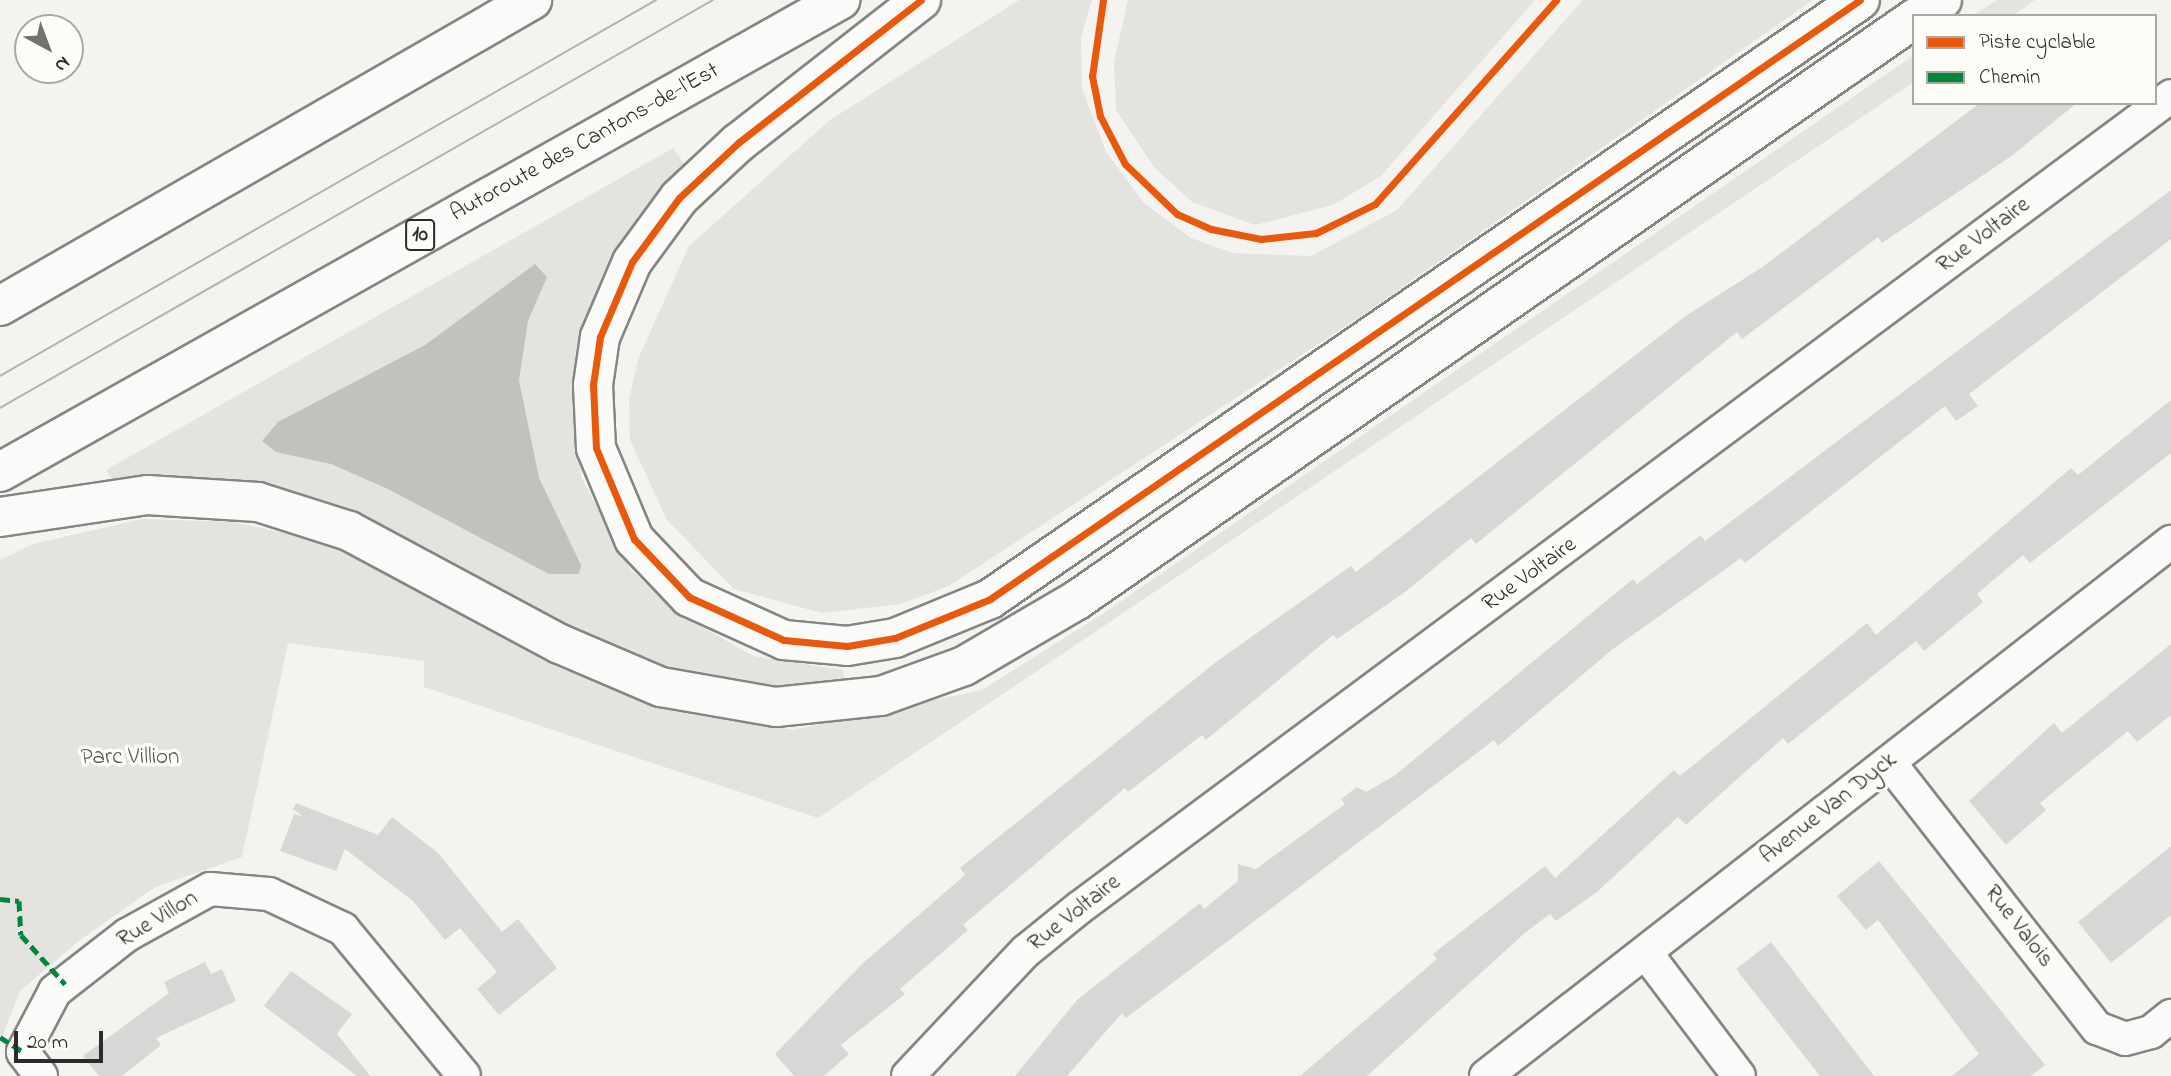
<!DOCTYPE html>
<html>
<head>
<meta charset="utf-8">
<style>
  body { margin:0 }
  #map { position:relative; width:2171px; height:1076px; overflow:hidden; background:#f4f3f0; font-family:"Indie Flower",sans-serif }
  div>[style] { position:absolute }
  .green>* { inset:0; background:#e4e3e0 }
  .water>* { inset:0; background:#c2c1be }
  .building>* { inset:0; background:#d8d7d5 }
  .roads { filter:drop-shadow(2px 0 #858584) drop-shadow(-2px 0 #858584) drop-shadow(0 2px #858584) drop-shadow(0 -2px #858584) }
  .street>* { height:32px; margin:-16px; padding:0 16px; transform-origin:16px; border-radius:16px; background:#fafaf8 }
  .highway>* { height:38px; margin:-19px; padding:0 19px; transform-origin:19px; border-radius:19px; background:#fafaf8 }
  .tram>* { height:2px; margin:-1px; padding:0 1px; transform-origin:1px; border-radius:1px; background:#b3b2b1 }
  .quiet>* { height:5px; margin-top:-2.5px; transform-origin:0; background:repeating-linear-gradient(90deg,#00873e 0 10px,transparent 0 15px) }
  .cycleway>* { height:7px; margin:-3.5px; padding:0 3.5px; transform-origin:3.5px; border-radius:3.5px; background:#e8590c }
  span { translate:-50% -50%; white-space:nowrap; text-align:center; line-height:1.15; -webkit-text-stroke:7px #fdfcf7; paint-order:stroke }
  .shield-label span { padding:2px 5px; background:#fdfcf7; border:2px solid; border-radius:5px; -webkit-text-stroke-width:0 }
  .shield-label { font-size:21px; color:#2b2b2b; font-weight:700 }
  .street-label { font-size:23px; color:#2b2b2b }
  .park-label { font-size:23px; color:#565655 }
  .legend { position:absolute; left:1912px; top:14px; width:245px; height:91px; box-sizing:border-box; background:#fdfcf7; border:2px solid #a9a8a5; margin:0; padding:9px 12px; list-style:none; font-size:21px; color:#2b2b2b }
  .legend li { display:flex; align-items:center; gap:14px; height:35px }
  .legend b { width:35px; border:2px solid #a9a8a5 }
  .north { position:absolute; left:14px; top:14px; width:70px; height:70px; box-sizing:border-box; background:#fdfcf7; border:2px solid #a9a8a5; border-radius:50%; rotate:139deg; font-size:19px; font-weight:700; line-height:28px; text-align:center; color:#2b2b2b }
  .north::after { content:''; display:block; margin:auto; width:24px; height:32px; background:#717170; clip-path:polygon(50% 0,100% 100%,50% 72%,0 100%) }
  .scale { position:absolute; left:14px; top:1031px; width:89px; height:32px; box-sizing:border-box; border:4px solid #2b2b2b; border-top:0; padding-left:9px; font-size:21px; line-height:24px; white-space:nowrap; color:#2b2b2b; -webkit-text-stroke:5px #fdfcf7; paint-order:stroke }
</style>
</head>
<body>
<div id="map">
  <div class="green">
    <i style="clip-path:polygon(1019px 0,1092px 0,1081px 37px,1082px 88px,1106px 152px,1144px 203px,1191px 238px,1233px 253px,1311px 256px,1397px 210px,1583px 0,1813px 0,1367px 312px,949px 586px,900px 604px,822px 613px,734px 589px,667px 520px,630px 440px,629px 400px,638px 359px,689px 246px,830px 120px)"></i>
    <i style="clip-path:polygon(1128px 0,1535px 0,1381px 176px,1333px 205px,1255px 225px,1192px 202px,1154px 167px,1116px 110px,1114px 62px)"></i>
    <i style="clip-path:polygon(1997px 0,2035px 0,2012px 16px,1973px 16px)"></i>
    <i style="clip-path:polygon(1914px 55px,1914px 82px,818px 818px,424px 687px,424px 661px,288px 643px,242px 857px,155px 887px,79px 941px,20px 991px,0 1042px,0 560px,33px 544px,142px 519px,233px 522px,332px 543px,554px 666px,687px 714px,793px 730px,982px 690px,1104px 613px)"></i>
    <i style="clip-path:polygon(673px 148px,686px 166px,636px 222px,599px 289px,577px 359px,581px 477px,630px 569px,671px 609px,753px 656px,843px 670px,845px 687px,726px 684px,663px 667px,605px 646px,345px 508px,218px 479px,159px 474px,113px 481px,106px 470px)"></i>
  </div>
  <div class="water">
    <i style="clip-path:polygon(535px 264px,547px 277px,528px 321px,519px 380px,539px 478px,581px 565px,579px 574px,549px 574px,388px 489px,331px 464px,276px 452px,262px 441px,278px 422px,425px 345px)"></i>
  </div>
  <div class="building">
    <i style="clip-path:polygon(1980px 103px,2077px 103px,2010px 157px,1882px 243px,1878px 237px,1742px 339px,1737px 332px,1476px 544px,1471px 538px,1405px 592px,1337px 639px,1333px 635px,1206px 740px,1202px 735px,1128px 792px,1125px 788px,963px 925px,968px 930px,900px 989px,905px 994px,841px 1045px,849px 1054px,824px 1076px,794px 1076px,775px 1054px,862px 964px,965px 875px,960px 868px,1216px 662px,1351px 566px,1356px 572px,1687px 315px,1761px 268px)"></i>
    <i style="clip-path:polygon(2171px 190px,2171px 239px,1969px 394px,1978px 406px,1956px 421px,1945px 406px,1745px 563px,1741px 558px,1613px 649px,1498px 746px,1494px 740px,1126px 1018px,1122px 1013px,1067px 1076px,1015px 1076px,1077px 1000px,1200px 903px,1204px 909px,1238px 881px,1238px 864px,1256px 869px,1345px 804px,1341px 799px,1357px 787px,1366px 792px,1394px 776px,1633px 579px,1637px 584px,1701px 535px,1705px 541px)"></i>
    <i style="clip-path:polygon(2171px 400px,2171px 453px,2030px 563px,2023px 555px,1977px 594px,1983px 602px,1924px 651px,1916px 641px,1788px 744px,1783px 738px,1686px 825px,1678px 817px,1597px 892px,1556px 921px,1550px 914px,1526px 932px,1367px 1076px,1300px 1076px,1437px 959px,1433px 954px,1545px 866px,1555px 878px,1674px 770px,1680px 776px,1867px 623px,1876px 635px,2071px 468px,2078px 475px)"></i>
    <i style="clip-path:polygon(2171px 644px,2171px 715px,2137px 742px,2128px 731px,2040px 803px,2046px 810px,2006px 845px,1969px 801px,2054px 723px,2062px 733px)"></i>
    <i style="clip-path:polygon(296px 803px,378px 835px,392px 817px,438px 853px,502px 932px,518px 919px,557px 968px,499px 1015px,477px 989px,497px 972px,460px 928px,445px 940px,413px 901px,345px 849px,336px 871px,280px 851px,294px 814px,304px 817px,293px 809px)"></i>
    <i style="clip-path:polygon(2171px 846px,2171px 915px,2111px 963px,2078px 922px)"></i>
    <i style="clip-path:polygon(1879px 861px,2045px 1065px,2031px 1076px,1952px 1076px,1979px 1054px,1878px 920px,1866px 930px,1837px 896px)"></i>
    <i style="clip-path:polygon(1771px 942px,1807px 989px,1874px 1076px,1820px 1076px,1736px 969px)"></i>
    <i style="clip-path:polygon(205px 962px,211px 974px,222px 969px,236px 1001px,156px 1038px,161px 1045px,122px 1076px,99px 1076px,83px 1056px,169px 993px,164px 982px)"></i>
    <i style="clip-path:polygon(291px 971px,352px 1014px,337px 1034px,370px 1076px,357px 1076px,264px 1006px)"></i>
  </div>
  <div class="roads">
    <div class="street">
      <i style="left:1889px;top:762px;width:338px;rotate:52deg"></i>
      <i style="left:2097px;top:1028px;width:30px;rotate:21deg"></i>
      <i style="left:2125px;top:1039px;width:27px;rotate:-15deg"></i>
      <i style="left:2151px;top:1032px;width:26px;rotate:-39deg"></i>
      <i style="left:1646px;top:953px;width:154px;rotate:52.9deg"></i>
      <i style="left:41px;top:1076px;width:30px;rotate:-127deg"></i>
      <i style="left:23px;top:1052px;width:69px;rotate:-62.3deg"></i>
      <i style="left:55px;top:991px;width:91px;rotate:-37.9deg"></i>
      <i style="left:127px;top:935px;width:95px;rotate:-29deg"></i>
      <i style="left:210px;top:889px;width:59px;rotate:4.8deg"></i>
      <i style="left:269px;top:894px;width:82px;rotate:25.3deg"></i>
      <i style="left:343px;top:929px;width:190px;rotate:50.5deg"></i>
      <i style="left:908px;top:1076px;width:172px;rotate:-46.7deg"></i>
      <i style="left:1026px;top:951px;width:68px;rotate:-39.1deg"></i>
      <i style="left:1079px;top:908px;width:1361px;rotate:-36.63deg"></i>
      <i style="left:1486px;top:1076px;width:869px;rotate:-37.94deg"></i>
    </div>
    <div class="highway">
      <i style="left:921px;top:0;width:231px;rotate:142deg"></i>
      <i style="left:739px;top:142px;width:82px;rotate:137deg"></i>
      <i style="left:679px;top:198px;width:79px;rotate:126.3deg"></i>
      <i style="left:632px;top:262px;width:82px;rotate:113.1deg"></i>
      <i style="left:600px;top:337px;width:49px;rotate:98.3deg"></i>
      <i style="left:593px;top:385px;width:63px;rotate:87.3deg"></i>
      <i style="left:596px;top:448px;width:99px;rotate:67.3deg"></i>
      <i style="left:634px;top:539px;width:80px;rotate:46.5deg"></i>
      <i style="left:689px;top:597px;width:104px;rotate:24.4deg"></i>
      <i style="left:784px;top:640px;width:63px;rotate:5.4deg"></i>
      <i style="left:847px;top:646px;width:49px;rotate:-9.5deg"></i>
      <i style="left:895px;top:638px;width:103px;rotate:-22.3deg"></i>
      <i style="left:990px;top:599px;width:1056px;rotate:-34.55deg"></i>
      <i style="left:1919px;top:16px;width:28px;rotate:-35deg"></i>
      <i style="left:0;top:306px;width:614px;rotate:-29.91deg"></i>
      <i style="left:0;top:472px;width:964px;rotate:-29.33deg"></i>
      <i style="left:0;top:517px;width:149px;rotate:-8.5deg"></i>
      <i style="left:147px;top:495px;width:111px;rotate:3.6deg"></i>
      <i style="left:258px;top:502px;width:96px;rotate:17.7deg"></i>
      <i style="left:349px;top:531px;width:239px;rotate:28.2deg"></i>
      <i style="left:560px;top:644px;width:110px;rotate:23.1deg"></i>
      <i style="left:661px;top:687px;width:117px;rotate:9.9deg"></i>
      <i style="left:776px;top:707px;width:106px;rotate:-6deg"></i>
      <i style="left:881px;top:696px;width:88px;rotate:-19.9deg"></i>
      <i style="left:964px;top:666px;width:131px;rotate:-30.3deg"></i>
      <i style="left:1077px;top:600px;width:1019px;rotate:-34.77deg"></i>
    </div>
  </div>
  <div class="tram">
    <i style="left:0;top:376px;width:756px;rotate:-29.82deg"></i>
    <i style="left:0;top:408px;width:821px;rotate:-29.78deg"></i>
  </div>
  <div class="quiet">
    <i style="left:0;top:899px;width:19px;rotate:6deg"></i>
    <i style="left:19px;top:901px;width:34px;rotate:87deg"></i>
    <i style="left:21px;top:935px;width:66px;rotate:48.1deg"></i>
    <i style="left:0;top:1037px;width:27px;rotate:33deg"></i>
  </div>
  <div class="cycleway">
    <i style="left:921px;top:0;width:231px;rotate:142deg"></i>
    <i style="left:739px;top:142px;width:82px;rotate:137deg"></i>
    <i style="left:679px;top:198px;width:79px;rotate:126.3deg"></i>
    <i style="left:632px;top:262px;width:82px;rotate:113.1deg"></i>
    <i style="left:600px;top:337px;width:49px;rotate:98.3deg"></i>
    <i style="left:593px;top:385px;width:63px;rotate:87.3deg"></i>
    <i style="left:596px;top:448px;width:99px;rotate:67.3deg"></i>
    <i style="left:634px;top:539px;width:80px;rotate:46.5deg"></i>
    <i style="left:689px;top:597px;width:104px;rotate:24.4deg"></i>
    <i style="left:784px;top:640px;width:63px;rotate:5.4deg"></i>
    <i style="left:847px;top:646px;width:49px;rotate:-9.5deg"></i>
    <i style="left:895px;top:638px;width:103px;rotate:-22.3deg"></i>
    <i style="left:990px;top:599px;width:1056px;rotate:-34.55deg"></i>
    <i style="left:1103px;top:0;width:77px;rotate:98.2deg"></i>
    <i style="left:1092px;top:76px;width:41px;rotate:78.7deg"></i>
    <i style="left:1100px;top:116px;width:54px;rotate:62.5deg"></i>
    <i style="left:1125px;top:164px;width:72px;rotate:43.9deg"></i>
    <i style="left:1177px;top:214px;width:37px;rotate:24deg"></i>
    <i style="left:1211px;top:229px;width:51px;rotate:11.3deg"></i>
    <i style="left:1261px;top:239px;width:55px;rotate:-6.2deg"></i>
    <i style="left:1316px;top:233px;width:66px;rotate:-26.2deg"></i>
    <i style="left:1375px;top:204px;width:273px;rotate:-48.4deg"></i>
  </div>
  <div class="shield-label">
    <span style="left:420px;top:235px">10</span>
  </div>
  <div class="street-label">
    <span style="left:585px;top:143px;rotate:-29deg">Autoroute des Cantons-de-l'Est</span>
    <span style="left:1984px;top:236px;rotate:-37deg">Rue Voltaire</span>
    <span style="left:1530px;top:575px;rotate:-36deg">Rue Voltaire</span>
    <span style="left:1829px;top:809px;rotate:-38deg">Avenue Van Dyck</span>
    <span style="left:1075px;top:914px;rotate:-38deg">Rue Voltaire</span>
    <span style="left:158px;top:920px;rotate:-31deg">Rue Villon</span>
    <span style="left:2018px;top:927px;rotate:52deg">Rue Valois</span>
  </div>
  <div class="park-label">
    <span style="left:130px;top:758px">Parc Villion</span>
  </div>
  <ul class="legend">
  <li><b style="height:9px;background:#e8590c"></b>Piste cyclable</li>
  <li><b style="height:9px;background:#00873e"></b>Chemin</li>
  </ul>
  <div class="north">N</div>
  <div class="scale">20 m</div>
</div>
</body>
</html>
